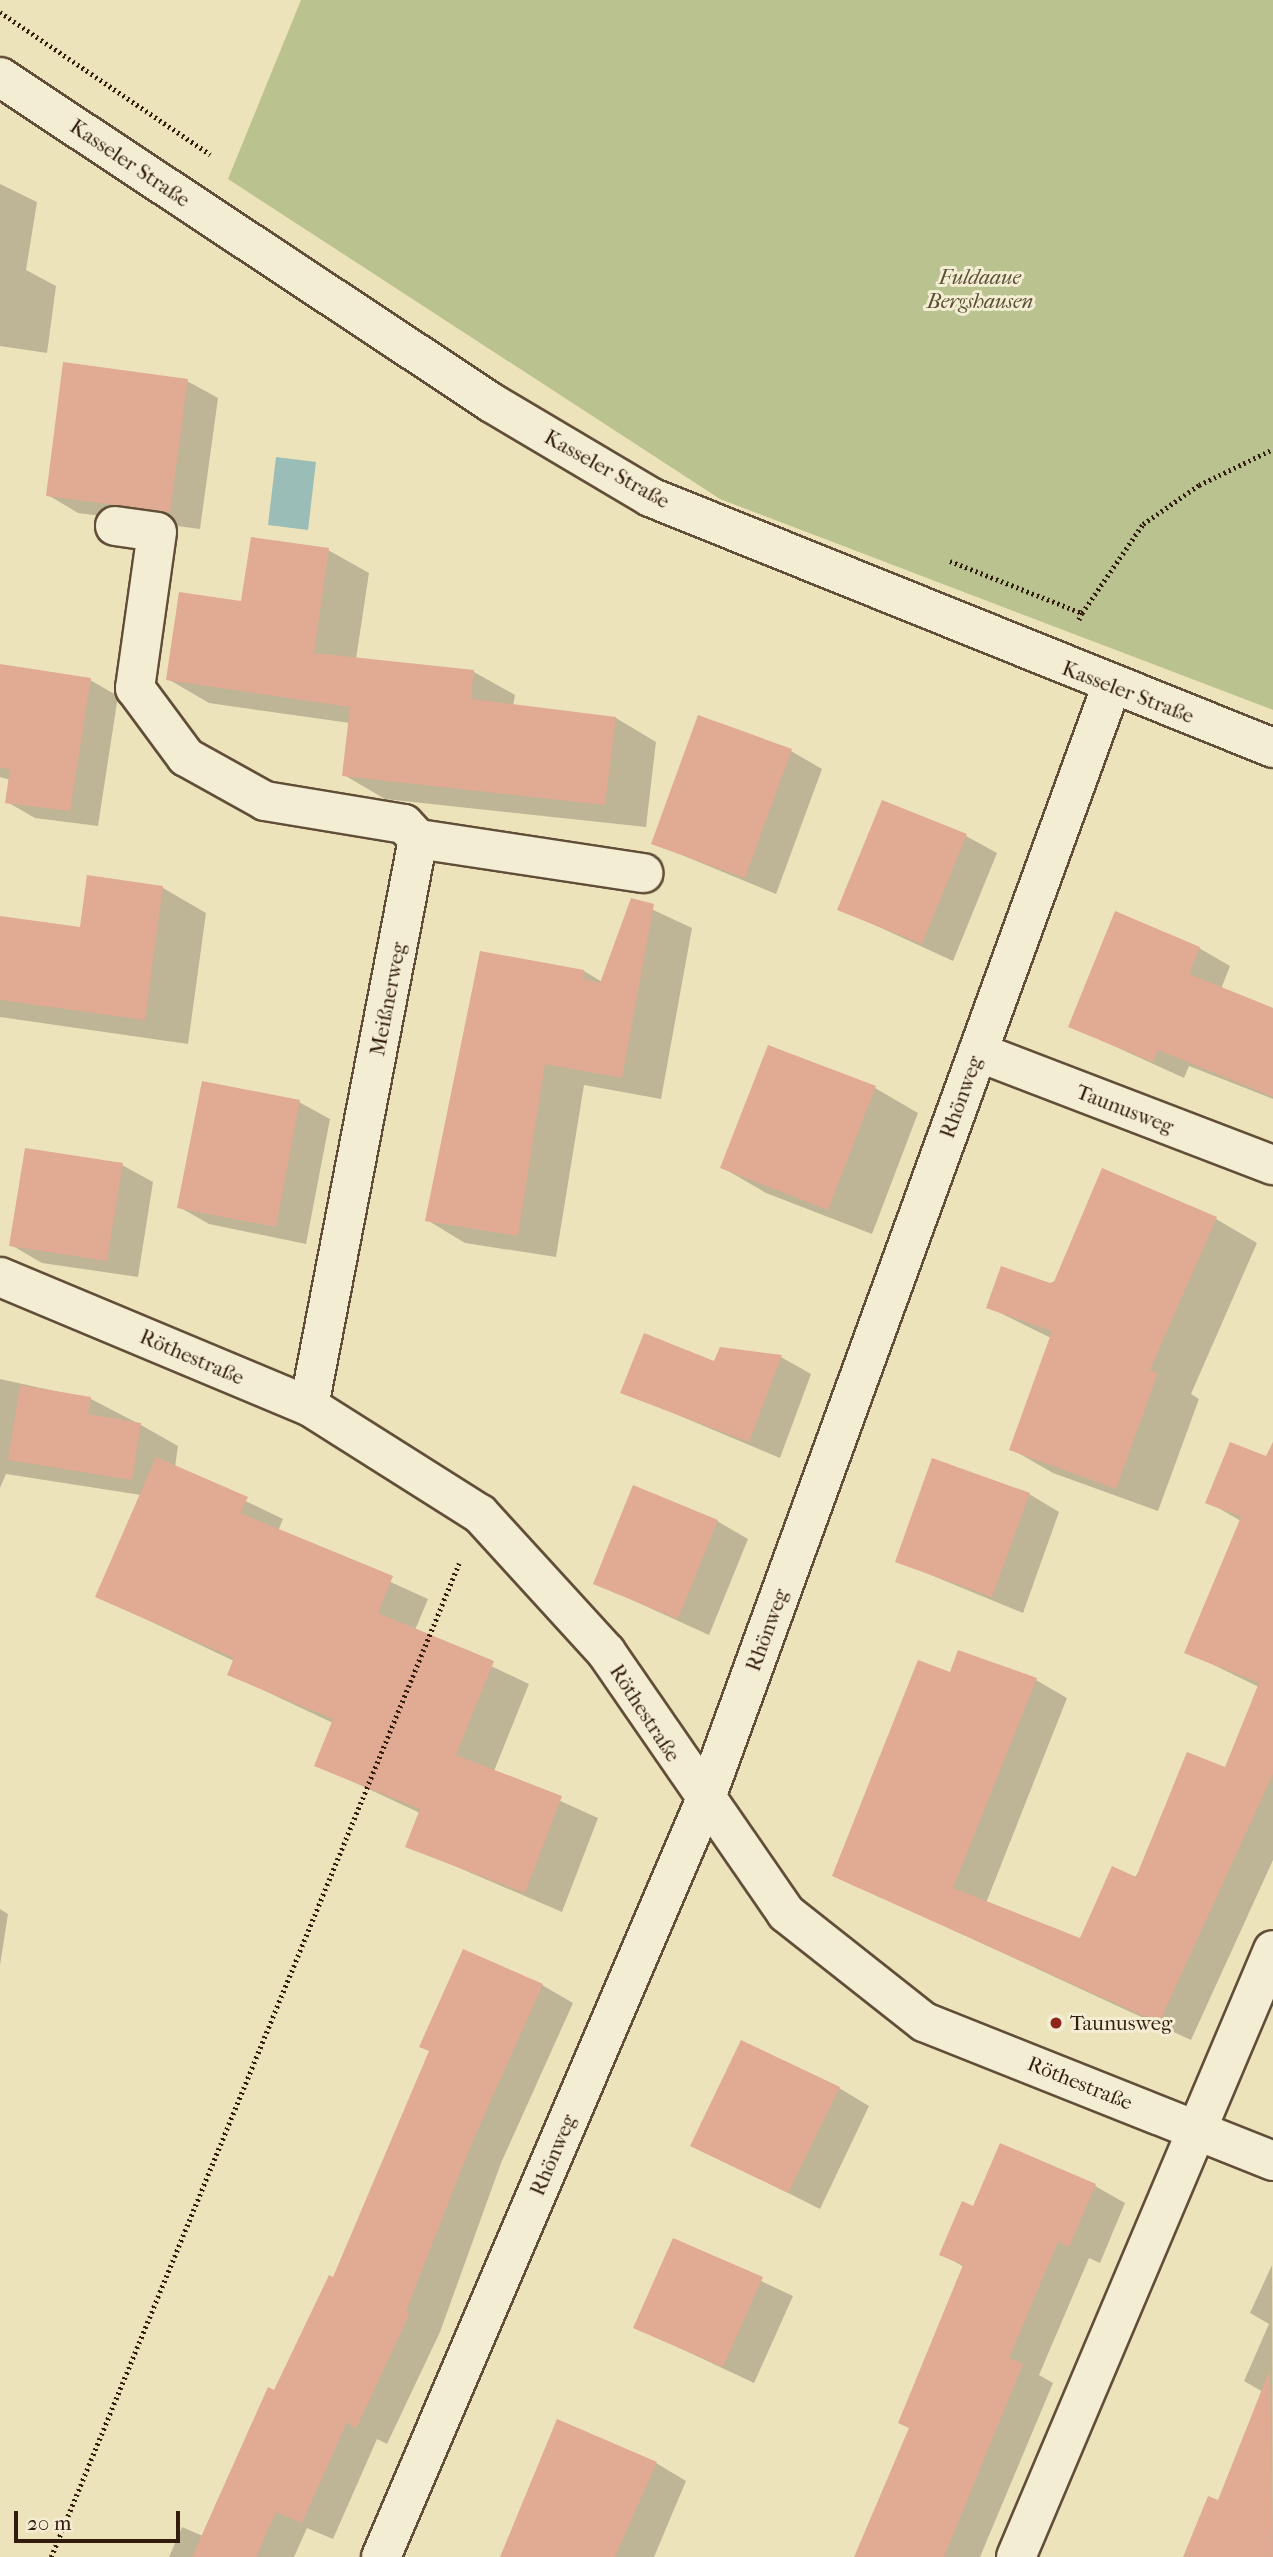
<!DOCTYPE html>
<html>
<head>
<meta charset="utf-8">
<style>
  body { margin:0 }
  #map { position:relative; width:1273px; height:2557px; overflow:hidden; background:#ede3bb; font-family:"IM FELL French Canon",serif }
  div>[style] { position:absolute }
  .green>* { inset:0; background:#bac38f }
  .water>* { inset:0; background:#9abdb7 }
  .shadow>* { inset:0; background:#0003 }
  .building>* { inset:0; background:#e0aa93 }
  .path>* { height:4.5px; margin-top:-2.25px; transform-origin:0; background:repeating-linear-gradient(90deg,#321c0d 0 2px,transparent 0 5.5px) }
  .roads { filter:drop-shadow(2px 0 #614e38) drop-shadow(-2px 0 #614e38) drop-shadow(0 2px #614e38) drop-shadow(0 -2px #614e38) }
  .minor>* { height:38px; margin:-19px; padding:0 19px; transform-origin:19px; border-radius:19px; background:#f3edd3 }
  .dots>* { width:19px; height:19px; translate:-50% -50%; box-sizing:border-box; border:4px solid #f3edd3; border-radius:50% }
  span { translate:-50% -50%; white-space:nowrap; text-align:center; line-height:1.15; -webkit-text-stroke:6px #f3edd3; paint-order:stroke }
  .street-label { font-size:21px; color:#321c0d }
  .park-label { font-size:21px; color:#5b4e34; font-style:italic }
  .poi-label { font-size:21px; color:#321c0d }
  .left { translate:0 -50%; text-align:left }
  .scale { position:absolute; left:14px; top:2511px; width:166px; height:32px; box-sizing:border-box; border:4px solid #321c0d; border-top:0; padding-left:9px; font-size:21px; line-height:24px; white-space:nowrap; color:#321c0d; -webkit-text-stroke:5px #f3edd3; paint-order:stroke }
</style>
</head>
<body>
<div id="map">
  <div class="green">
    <i style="clip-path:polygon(301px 0,1273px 0,1273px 710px,720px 499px,228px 179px)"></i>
  </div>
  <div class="water">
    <i style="clip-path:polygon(276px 457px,316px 462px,308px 530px,268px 525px)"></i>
  </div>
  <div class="shadow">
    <i style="clip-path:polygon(0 184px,37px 202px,26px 270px,56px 286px,47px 353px,0 346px)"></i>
    <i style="clip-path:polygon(187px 381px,218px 398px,200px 529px,78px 513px,48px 495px)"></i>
    <i style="clip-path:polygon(328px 550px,369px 573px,356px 659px,474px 672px,515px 695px,513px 706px,616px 718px,656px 742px,646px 827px,385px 799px,344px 775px,350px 723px,209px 703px,168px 679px,242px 603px)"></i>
    <i style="clip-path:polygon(0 666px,90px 680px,118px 696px,98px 826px,35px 818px,7px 802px,10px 780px,0 777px)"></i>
    <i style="clip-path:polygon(791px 751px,822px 769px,776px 894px,653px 843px)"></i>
    <i style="clip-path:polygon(966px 836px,997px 853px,953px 961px,840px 909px)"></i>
    <i style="clip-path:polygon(88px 877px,163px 888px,206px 913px,188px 1044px,0 1017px,0 918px,81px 929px)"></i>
    <i style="clip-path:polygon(632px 900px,692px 928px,661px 1099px,584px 1085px,556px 1257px,465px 1243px,427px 1220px,481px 953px,584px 971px,602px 982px)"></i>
    <i style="clip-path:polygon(1199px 948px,1230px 966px,1221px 989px,1273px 1010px,1273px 1099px,1189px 1066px,1184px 1078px,1070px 1026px)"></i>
    <i style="clip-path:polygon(875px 1088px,918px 1113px,872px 1234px,766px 1193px,723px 1168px)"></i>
    <i style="clip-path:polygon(299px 1102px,330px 1119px,306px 1244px,209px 1224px,179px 1207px)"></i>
    <i style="clip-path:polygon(122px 1165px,153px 1182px,138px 1277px,42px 1263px,11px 1245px)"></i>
    <i style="clip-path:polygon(1216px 1219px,1257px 1243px,1191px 1394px,1199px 1399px,1158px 1511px,1053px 1473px,1011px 1449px,1051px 1338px,988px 1307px)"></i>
    <i style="clip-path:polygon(781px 1357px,811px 1374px,780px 1458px,623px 1392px)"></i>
    <i style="clip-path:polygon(0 1379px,91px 1399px,141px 1425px,178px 1446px,175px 1467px,283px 1519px,278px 1531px,428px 1599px,415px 1630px,529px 1684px,494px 1771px,598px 1818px,562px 1912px,408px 1846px,420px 1813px,317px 1765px,333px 1723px,229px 1674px,234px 1661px,97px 1596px,141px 1495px,6px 1474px,0 1488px)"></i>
    <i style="clip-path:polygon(1273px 1461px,1273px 1860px,1191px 2040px,834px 1875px,951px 1674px,1036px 1680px,1067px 1698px,986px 1903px,1081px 1940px,1226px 1770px,1259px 1687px,1187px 1652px,1241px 1521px,1208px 1502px)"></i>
    <i style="clip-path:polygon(1029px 1494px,1059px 1512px,1023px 1613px,897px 1561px)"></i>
    <i style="clip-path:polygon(717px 1521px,748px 1539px,709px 1635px,595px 1583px)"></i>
    <i style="clip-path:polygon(0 1909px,8px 1914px,0 1965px)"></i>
    <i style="clip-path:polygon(542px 1985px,573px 2003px,501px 2163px,440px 2332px,387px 2444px,377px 2439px,333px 2539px,307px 2528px,294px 2557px,169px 2557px,182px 2527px,203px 2536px,334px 2279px,431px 2051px)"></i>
    <i style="clip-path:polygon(839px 2088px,869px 2106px,820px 2209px,693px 2145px)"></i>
    <i style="clip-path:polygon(1095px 2186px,1125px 2203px,1100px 2263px,1089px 2258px,1039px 2375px,1053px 2383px,980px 2557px,855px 2557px,910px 2428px,964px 2267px,942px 2254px)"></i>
    <i style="clip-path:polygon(674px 2240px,793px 2296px,754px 2383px,635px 2327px)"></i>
    <i style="clip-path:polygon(1272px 2265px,1273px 2557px,1200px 2557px,1263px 2392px,1244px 2381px,1269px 2324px,1250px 2313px)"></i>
    <i style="clip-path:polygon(656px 2463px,686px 2481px,654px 2557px,504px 2557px)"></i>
  </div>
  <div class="building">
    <i style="clip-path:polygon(63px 362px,188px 379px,170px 512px,46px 496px)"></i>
    <i style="clip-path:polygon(251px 537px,329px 548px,314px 653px,474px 670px,471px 699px,616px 717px,605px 805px,342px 776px,350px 707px,166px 680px,179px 592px,241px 601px)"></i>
    <i style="clip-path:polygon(0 664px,91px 678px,70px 811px,5px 803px,10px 769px,0 768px)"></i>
    <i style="clip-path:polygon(698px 715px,792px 749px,745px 878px,651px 844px)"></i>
    <i style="clip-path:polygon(882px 800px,967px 834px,922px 944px,837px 910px)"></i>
    <i style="clip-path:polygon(87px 875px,163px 886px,145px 1020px,0 1000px,0 916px,80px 927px)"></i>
    <i style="clip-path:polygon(631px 898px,654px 904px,622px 1078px,545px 1064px,518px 1236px,425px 1221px,480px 951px,584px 970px,583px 979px,600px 983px)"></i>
    <i style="clip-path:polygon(1115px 911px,1200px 947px,1189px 974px,1273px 1008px,1273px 1097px,1158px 1050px,1153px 1062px,1068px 1027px)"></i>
    <i style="clip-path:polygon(768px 1045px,876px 1086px,828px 1210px,720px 1168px)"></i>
    <i style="clip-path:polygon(202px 1081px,300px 1100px,276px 1227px,177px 1208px)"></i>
    <i style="clip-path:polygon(25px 1148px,123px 1163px,107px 1261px,9px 1246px)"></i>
    <i style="clip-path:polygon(1102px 1168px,1217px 1217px,1150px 1370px,1158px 1373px,1116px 1489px,1009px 1450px,1052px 1331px,986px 1308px,1001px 1266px,1053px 1284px)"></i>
    <i style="clip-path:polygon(644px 1333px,714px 1361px,720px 1347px,782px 1355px,749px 1442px,620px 1393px)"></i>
    <i style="clip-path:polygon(20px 1385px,91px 1397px,88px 1414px,141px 1423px,132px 1480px,8px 1460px)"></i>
    <i style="clip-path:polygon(1230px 1442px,1266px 1456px,1273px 1442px,1273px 1774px,1159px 2023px,832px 1876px,918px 1660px,950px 1672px,958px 1650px,1037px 1678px,953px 1888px,1080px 1938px,1112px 1866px,1136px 1877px,1187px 1752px,1225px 1767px,1259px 1683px,1184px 1653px,1241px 1517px,1205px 1503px)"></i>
    <i style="clip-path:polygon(156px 1457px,248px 1497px,240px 1513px,393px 1576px,378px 1613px,494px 1661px,456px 1755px,562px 1796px,525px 1893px,405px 1847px,420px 1809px,314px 1766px,333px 1719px,227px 1675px,234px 1658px,95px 1597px)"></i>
    <i style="clip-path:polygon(932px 1458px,1030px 1493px,992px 1597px,895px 1562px)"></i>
    <i style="clip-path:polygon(633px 1485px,718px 1520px,678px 1619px,593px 1584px)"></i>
    <i style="clip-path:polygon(463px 1949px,543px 1984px,471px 2145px,406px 2311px,410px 2313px,356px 2429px,347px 2422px,302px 2523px,276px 2512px,256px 2557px,192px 2557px,268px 2387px,274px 2390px,329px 2275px,333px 2277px,429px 2051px,419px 2047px)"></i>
    <i style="clip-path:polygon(741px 2040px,840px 2087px,788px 2193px,690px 2146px)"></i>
    <i style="clip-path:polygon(1000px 2143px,1096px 2184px,1069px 2247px,1058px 2242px,1009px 2358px,1023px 2364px,944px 2557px,854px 2557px,909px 2428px,898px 2423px,963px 2265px,939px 2255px,962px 2201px,973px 2206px)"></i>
    <i style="clip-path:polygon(673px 2238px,763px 2277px,723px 2367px,633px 2328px)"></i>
    <i style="clip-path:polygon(1270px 2369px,1273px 2557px,1183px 2557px,1208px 2496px,1218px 2500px)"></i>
    <i style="clip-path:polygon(557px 2419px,657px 2462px,615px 2557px,500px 2557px)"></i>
  </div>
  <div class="path">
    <i style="left:0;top:12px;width:254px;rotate:34.1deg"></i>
    <i style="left:950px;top:561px;width:142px;rotate:21.5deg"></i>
    <i style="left:1082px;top:613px;width:8px;rotate:113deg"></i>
    <i style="left:1082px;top:613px;width:108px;rotate:-55.6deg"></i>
    <i style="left:1143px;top:524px;width:68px;rotate:-34.9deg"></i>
    <i style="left:1199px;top:485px;width:82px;rotate:-25.9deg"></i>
    <i style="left:51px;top:2557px;width:1074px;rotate:-67.68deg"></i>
  </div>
  <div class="roads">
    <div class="minor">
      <i style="left:0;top:77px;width:590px;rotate:33.53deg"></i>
      <i style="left:492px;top:403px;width:184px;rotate:30.7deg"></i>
      <i style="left:650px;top:497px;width:672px;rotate:21.94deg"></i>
      <i style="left:115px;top:526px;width:42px;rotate:8.1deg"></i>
      <i style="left:157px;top:532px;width:158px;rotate:98deg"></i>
      <i style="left:135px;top:688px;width:86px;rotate:53.5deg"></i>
      <i style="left:186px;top:757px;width:90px;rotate:29.1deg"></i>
      <i style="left:265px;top:801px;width:141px;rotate:9.4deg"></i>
      <i style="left:404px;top:824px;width:21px;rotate:47deg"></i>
      <i style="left:418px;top:839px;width:577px;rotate:100.88deg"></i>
      <i style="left:418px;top:839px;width:228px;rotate:8.6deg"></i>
      <i style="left:978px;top:1052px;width:316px;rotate:21deg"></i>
      <i style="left:0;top:1277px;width:335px;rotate:22.7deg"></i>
      <i style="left:309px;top:1406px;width:202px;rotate:32.3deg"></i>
      <i style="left:480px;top:1514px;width:187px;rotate:47.6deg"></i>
      <i style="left:606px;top:1652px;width:317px;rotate:55.4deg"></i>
      <i style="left:786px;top:1913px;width:176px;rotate:38.3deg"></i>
      <i style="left:924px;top:2022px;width:376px;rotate:21.7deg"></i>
      <i style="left:381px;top:2557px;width:820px;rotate:-66.81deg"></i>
      <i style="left:704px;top:1803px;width:1188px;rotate:-69.96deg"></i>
      <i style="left:1016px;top:2557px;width:659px;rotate:-67.05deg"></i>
    </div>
  </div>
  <div class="dots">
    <i style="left:1056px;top:2023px;background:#8f2418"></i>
  </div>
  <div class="street-label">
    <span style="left:130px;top:163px;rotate:34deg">Kasseler Straße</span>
    <span style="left:607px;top:469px;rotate:29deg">Kasseler Straße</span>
    <span style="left:1128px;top:692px;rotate:21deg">Kasseler Straße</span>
    <span style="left:388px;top:999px;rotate:-79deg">Meißnerweg</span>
    <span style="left:961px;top:1097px;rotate:-70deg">Rhönweg</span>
    <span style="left:1125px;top:1109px;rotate:21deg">Taunusweg</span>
    <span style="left:192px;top:1357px;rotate:23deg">Röthestraße</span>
    <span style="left:767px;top:1630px;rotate:-70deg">Rhönweg</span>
    <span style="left:645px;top:1713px;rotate:57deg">Röthestraße</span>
    <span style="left:1080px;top:2083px;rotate:22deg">Röthestraße</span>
    <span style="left:553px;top:2155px;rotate:-67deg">Rhönweg</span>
  </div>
  <div class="park-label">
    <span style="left:980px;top:289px">Fuldaaue<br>Bergshausen</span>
  </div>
  <div class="poi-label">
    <span class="left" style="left:1070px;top:2023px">Taunusweg</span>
  </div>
  <div class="scale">20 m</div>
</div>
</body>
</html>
